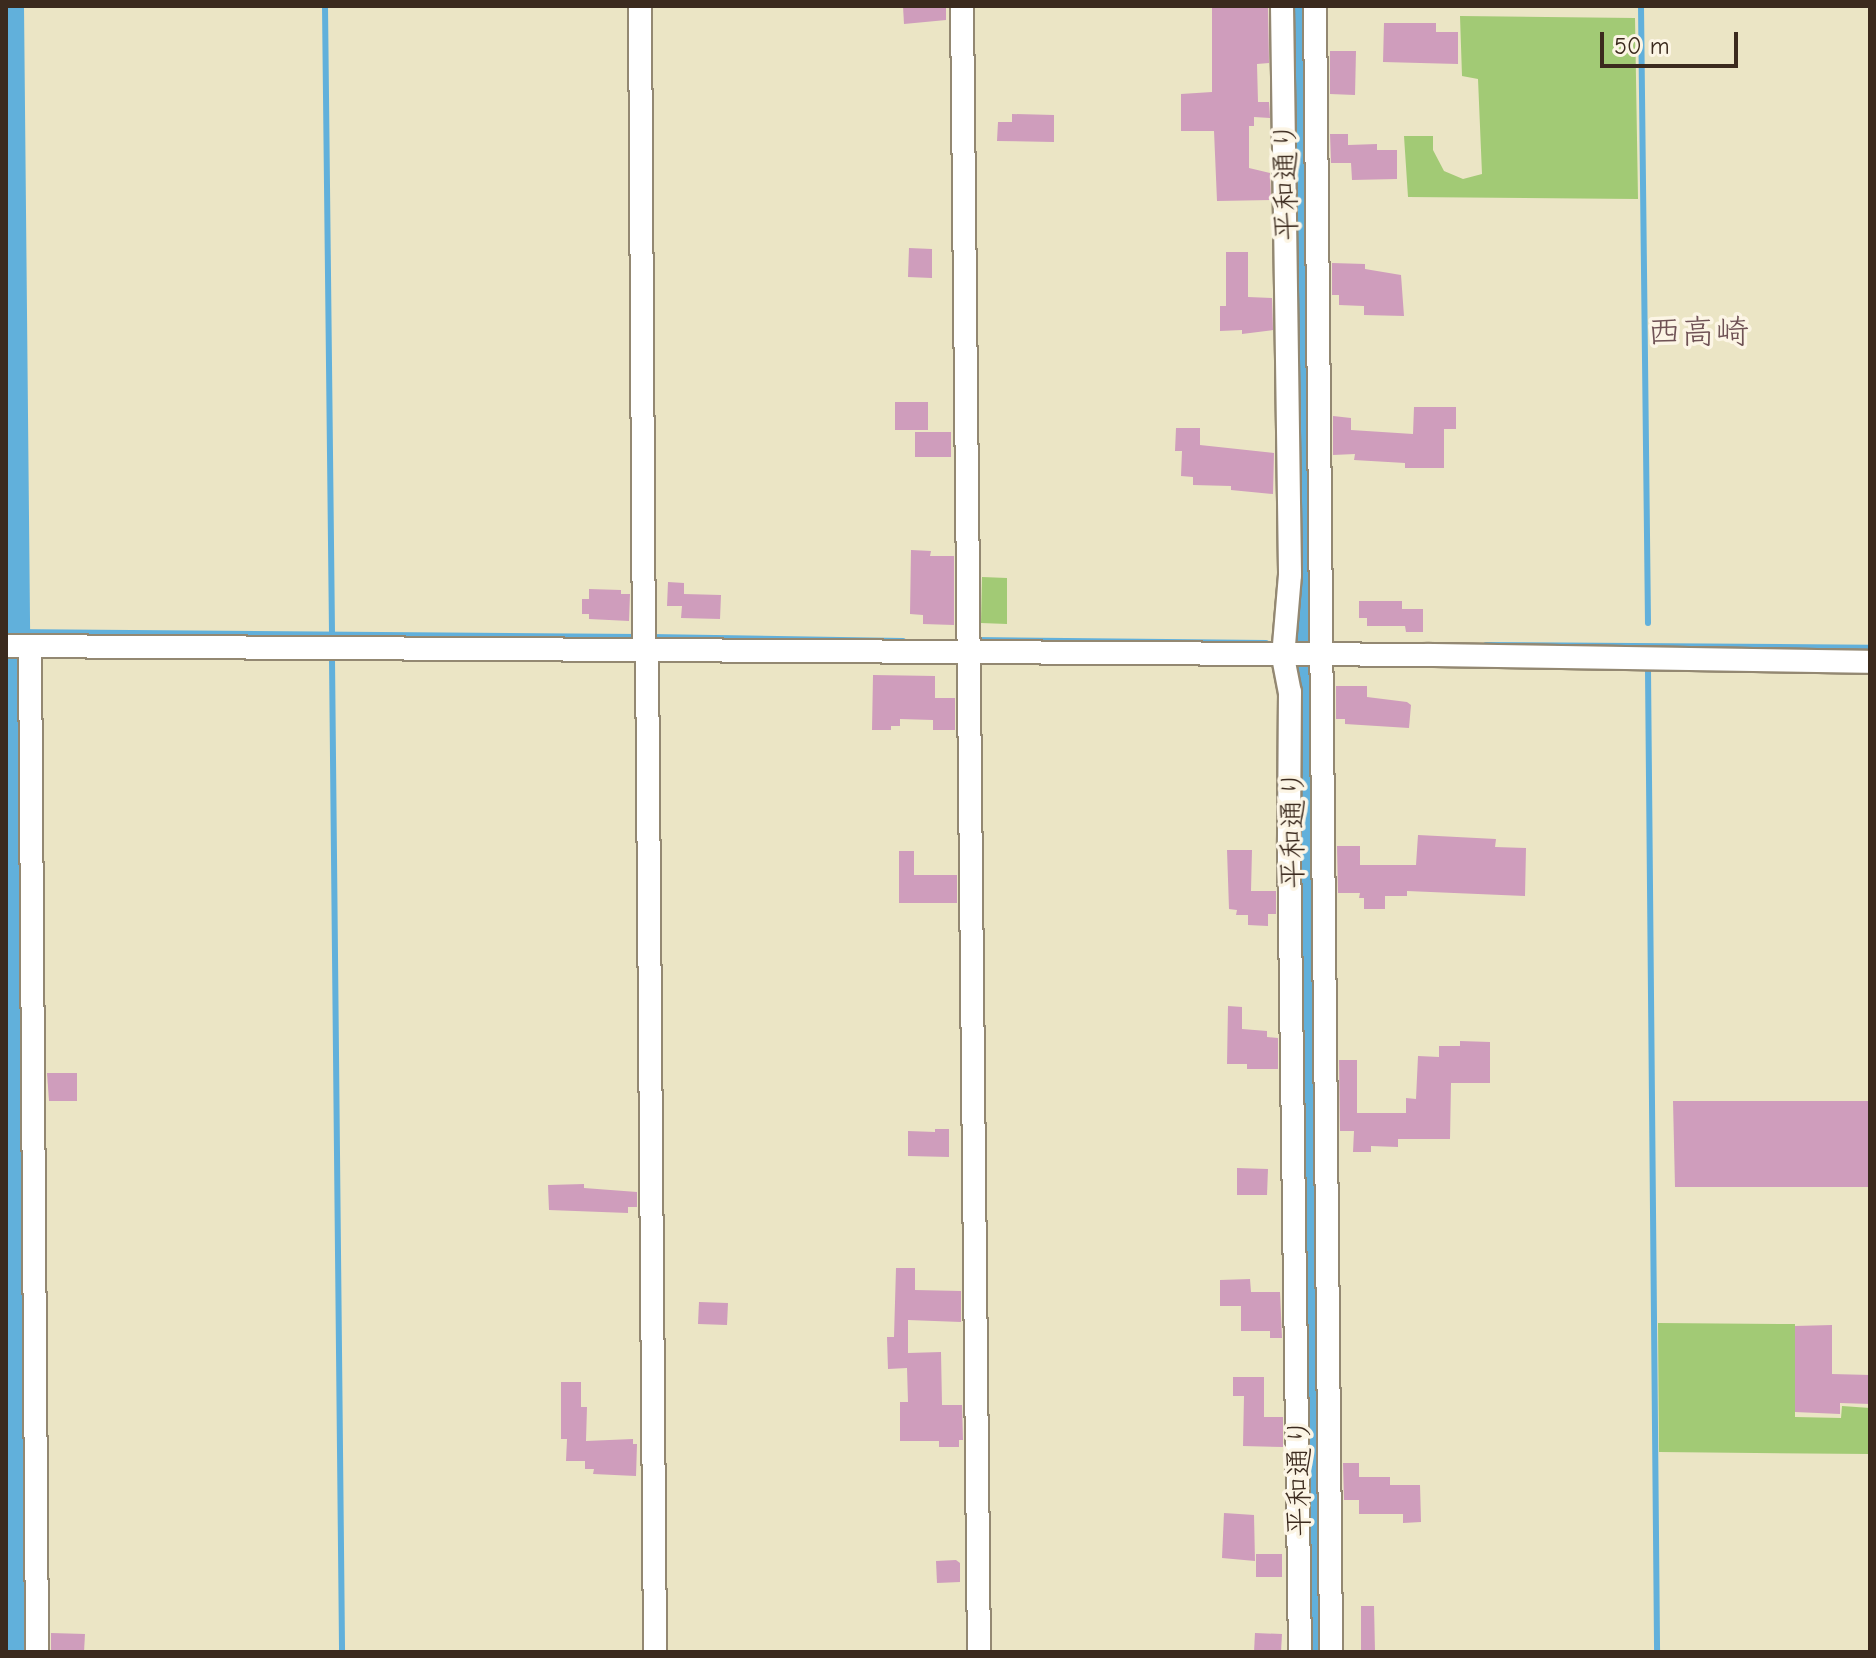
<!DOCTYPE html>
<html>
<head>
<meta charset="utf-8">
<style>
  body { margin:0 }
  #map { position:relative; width:1876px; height:1658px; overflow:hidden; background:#ebe5c5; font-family:"Comic Neue","Klee One",sans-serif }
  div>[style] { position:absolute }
  .green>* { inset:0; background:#a2ca75 }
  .stream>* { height:6px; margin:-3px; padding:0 3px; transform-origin:3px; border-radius:3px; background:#61b0db }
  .river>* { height:34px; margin:-17px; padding:0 17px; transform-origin:17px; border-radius:17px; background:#61b0db }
  .building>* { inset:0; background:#cf9dbc }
  .roads { filter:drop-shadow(2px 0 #938872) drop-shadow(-2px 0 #938872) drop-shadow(0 2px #938872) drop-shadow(0 -2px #938872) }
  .minor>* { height:22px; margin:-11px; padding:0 11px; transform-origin:11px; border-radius:11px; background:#fff }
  span { translate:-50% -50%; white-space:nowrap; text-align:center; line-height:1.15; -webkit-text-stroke:7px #fcf5e5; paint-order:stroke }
  .street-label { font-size:30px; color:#3b2a1e }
  .quarter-label { font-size:34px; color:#6f5255 }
  .frame { position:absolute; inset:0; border:8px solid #3b2a1e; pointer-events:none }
  .scale { position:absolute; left:1600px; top:32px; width:138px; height:36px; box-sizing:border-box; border:4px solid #3b2a1e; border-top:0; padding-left:10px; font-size:24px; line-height:28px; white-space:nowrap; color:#3b2a1e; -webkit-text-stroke:6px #fcf5e5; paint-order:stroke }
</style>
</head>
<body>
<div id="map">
  <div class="green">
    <i style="clip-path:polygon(1460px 16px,1635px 18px,1638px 199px,1408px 197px,1404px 136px,1433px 136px,1433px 150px,1444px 171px,1463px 179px,1482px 174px,1478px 79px,1462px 76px)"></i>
    <i style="clip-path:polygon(982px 577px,1007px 578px,1007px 624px,981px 623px)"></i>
    <i style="clip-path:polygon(1658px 1323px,1795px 1324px,1795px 1417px,1841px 1418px,1842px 1406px,1870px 1408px,1870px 1454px,1659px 1452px)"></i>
  </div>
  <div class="stream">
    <i style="left:325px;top:6px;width:631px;rotate:89.36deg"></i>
    <i style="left:1641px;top:6px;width:617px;rotate:89.35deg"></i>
    <i style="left:6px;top:78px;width:1px"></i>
    <i style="left:6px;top:632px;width:633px;rotate:0.45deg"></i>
    <i style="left:650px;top:637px;width:253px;rotate:0.9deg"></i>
    <i style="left:974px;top:640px;width:292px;rotate:0.6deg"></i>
    <i style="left:1486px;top:645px;width:384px;rotate:0.4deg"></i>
    <i style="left:332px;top:659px;width:993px;rotate:89.42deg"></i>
    <i style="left:1648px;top:670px;width:982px;rotate:89.47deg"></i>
  </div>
  <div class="river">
    <i style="left:7px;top:6px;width:1646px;rotate:89.44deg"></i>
    <i style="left:1297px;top:6px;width:1646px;rotate:89.41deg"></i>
  </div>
  <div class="building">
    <i style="clip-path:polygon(903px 6px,946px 6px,946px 20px,904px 24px)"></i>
    <i style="clip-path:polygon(1268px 6px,1269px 63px,1257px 64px,1258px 102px,1269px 102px,1270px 118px,1254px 117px,1254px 126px,1249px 126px,1249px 168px,1270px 173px,1271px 200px,1217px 201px,1214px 131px,1181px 131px,1181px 94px,1212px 92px,1212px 7px)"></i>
    <i style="clip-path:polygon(1384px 23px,1436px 23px,1436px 32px,1458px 32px,1458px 64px,1383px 62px)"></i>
    <i style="clip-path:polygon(1330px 51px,1356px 51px,1355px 95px,1330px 94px)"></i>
    <i style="clip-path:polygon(1012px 114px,1054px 115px,1054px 142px,997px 141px,998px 122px,1012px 122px)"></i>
    <i style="clip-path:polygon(1330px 134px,1348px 134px,1348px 145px,1377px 144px,1377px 150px,1397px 150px,1397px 179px,1352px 180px,1351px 163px,1331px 163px)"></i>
    <i style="clip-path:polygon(909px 248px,932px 249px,932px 278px,908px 277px)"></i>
    <i style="clip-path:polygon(1226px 252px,1248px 252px,1248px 297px,1272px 298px,1273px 330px,1242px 334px,1242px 330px,1220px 331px,1220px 306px,1226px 306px)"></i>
    <i style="clip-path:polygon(1332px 263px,1365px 264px,1365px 269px,1401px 275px,1404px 316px,1364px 315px,1364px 306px,1339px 305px,1339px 295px,1332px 295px)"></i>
    <i style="clip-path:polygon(895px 402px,928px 402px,928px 430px,895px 430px)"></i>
    <i style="clip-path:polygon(1414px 407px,1456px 407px,1456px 429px,1444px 429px,1444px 468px,1405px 468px,1405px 463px,1354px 460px,1355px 454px,1333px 455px,1333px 416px,1351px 418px,1351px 430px,1413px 434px)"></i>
    <i style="clip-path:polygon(1176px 428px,1200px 428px,1200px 445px,1274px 453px,1273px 494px,1231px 490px,1231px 486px,1193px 485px,1193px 477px,1181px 476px,1182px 451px,1175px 451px)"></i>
    <i style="clip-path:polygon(915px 432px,951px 432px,951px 457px,915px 457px)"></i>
    <i style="clip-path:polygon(911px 550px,931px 551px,930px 556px,954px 556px,954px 625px,923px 624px,923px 615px,910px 614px)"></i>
    <i style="clip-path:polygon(668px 582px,684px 583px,684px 594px,721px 595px,720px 619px,681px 618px,682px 606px,667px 606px)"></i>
    <i style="clip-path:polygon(589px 589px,621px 590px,621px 594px,630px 594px,629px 621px,589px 619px,589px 614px,582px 614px,582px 599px,589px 599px)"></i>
    <i style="clip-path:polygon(1359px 601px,1402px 601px,1402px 609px,1423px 609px,1423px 632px,1406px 632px,1405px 626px,1367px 626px,1367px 618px,1359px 618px)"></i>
    <i style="clip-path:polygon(873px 675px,935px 676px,935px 698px,955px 698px,955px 730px,933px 730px,933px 720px,900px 719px,900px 726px,891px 726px,891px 730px,872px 730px)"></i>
    <i style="clip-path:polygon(1336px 686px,1367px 686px,1367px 697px,1407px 702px,1411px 705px,1409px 728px,1345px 724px,1345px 719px,1336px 719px)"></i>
    <i style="clip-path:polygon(1418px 835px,1496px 839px,1495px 847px,1526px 848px,1525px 896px,1407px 891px,1407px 896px,1385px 896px,1385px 909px,1364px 909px,1364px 898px,1359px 898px,1360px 893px,1338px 893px,1337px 846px,1360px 846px,1360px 865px,1416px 865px)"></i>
    <i style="clip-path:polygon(1227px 850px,1252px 850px,1251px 891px,1276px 891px,1276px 914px,1268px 914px,1268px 926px,1248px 925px,1248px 915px,1236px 915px,1237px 910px,1229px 909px)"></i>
    <i style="clip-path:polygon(899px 851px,914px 851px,914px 875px,957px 875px,957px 903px,899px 903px)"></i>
    <i style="clip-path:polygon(1228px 1006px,1242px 1007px,1242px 1029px,1267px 1031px,1267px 1037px,1278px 1038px,1278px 1069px,1247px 1069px,1247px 1064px,1227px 1064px)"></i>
    <i style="clip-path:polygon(1460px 1041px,1490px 1042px,1490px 1083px,1451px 1083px,1450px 1139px,1398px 1139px,1398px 1147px,1371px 1146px,1371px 1152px,1353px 1152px,1354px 1131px,1340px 1131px,1339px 1060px,1357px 1060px,1357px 1113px,1406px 1113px,1406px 1098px,1416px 1099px,1418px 1056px,1439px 1057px,1439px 1046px,1460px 1046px)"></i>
    <i style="clip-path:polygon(47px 1073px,77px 1073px,77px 1101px,49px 1101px)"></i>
    <i style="clip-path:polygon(1673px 1101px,1870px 1101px,1870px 1187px,1675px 1187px)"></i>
    <i style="clip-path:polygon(935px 1129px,949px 1129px,949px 1157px,908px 1156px,908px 1131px,935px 1132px)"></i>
    <i style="clip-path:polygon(1237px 1168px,1268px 1169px,1267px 1195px,1237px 1195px)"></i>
    <i style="clip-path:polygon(584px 1184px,584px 1188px,637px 1192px,637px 1207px,628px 1207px,628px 1213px,549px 1210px,548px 1185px)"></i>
    <i style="clip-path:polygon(896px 1268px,915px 1268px,915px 1290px,961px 1291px,961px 1322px,908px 1320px,908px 1353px,941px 1352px,942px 1405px,962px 1405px,963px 1440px,959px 1440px,959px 1447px,939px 1447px,939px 1441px,900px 1441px,900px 1402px,908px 1402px,907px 1368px,888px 1369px,887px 1337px,894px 1337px)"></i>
    <i style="clip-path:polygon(1250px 1279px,1251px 1292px,1280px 1292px,1282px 1338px,1270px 1338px,1270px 1331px,1241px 1331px,1241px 1306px,1220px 1306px,1220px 1280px)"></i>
    <i style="clip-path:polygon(699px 1302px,728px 1303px,727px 1325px,698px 1324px)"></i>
    <i style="clip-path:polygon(1832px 1325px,1832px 1374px,1870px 1375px,1870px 1404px,1840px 1403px,1840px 1414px,1795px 1412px,1795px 1326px)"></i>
    <i style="clip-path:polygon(1233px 1377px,1264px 1377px,1264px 1417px,1283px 1417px,1283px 1447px,1243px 1446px,1244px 1396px,1233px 1396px)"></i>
    <i style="clip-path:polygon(561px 1382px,581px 1382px,581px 1407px,587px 1407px,586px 1441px,633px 1439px,633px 1444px,637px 1444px,636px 1476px,593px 1474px,594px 1469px,585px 1469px,585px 1461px,566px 1461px,567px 1439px,561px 1439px)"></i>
    <i style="clip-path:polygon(1343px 1463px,1359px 1463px,1359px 1477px,1390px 1477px,1390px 1485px,1420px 1485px,1421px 1522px,1403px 1523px,1403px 1514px,1359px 1514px,1359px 1500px,1344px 1500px)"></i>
    <i style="clip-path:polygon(1224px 1513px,1254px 1515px,1255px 1561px,1222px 1558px)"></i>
    <i style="clip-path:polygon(1256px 1554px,1282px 1554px,1282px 1577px,1256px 1577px)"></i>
    <i style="clip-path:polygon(956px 1560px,960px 1563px,960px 1582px,937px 1583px,936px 1561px)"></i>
    <i style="clip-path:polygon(1361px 1606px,1374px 1606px,1375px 1652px,1361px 1652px)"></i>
    <i style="clip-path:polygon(51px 1633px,85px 1634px,84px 1652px,51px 1652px)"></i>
    <i style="clip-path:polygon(1255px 1633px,1282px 1634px,1281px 1652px,1254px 1652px)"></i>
  </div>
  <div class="roads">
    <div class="minor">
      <i style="left:640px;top:6px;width:646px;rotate:89.65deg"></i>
      <i style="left:962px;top:6px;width:1646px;rotate:89.41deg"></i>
      <i style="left:1282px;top:6px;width:569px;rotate:89.19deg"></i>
      <i style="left:1290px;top:575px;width:82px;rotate:94.9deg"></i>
      <i style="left:1283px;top:657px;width:36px;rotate:79deg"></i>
      <i style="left:1290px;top:692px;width:155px;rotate:90.4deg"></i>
      <i style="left:1289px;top:847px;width:805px;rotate:89.22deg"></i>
      <i style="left:1315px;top:6px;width:1646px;rotate:89.44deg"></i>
      <i style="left:6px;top:646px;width:1423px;rotate:0.36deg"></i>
      <i style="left:1429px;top:655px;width:441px;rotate:0.9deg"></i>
      <i style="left:30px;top:647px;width:1005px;rotate:89.6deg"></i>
      <i style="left:647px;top:653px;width:999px;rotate:89.54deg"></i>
    </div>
  </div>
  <div class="street-label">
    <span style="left:1287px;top:181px;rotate:-91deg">平和通り</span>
    <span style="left:1294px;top:829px;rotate:-90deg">平和通り</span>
    <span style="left:1300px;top:1477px;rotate:-90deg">平和通り</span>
  </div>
  <div class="quarter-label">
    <span style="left:1698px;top:333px">西高崎</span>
  </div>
  <div class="frame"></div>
  <div class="scale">50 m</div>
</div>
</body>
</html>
